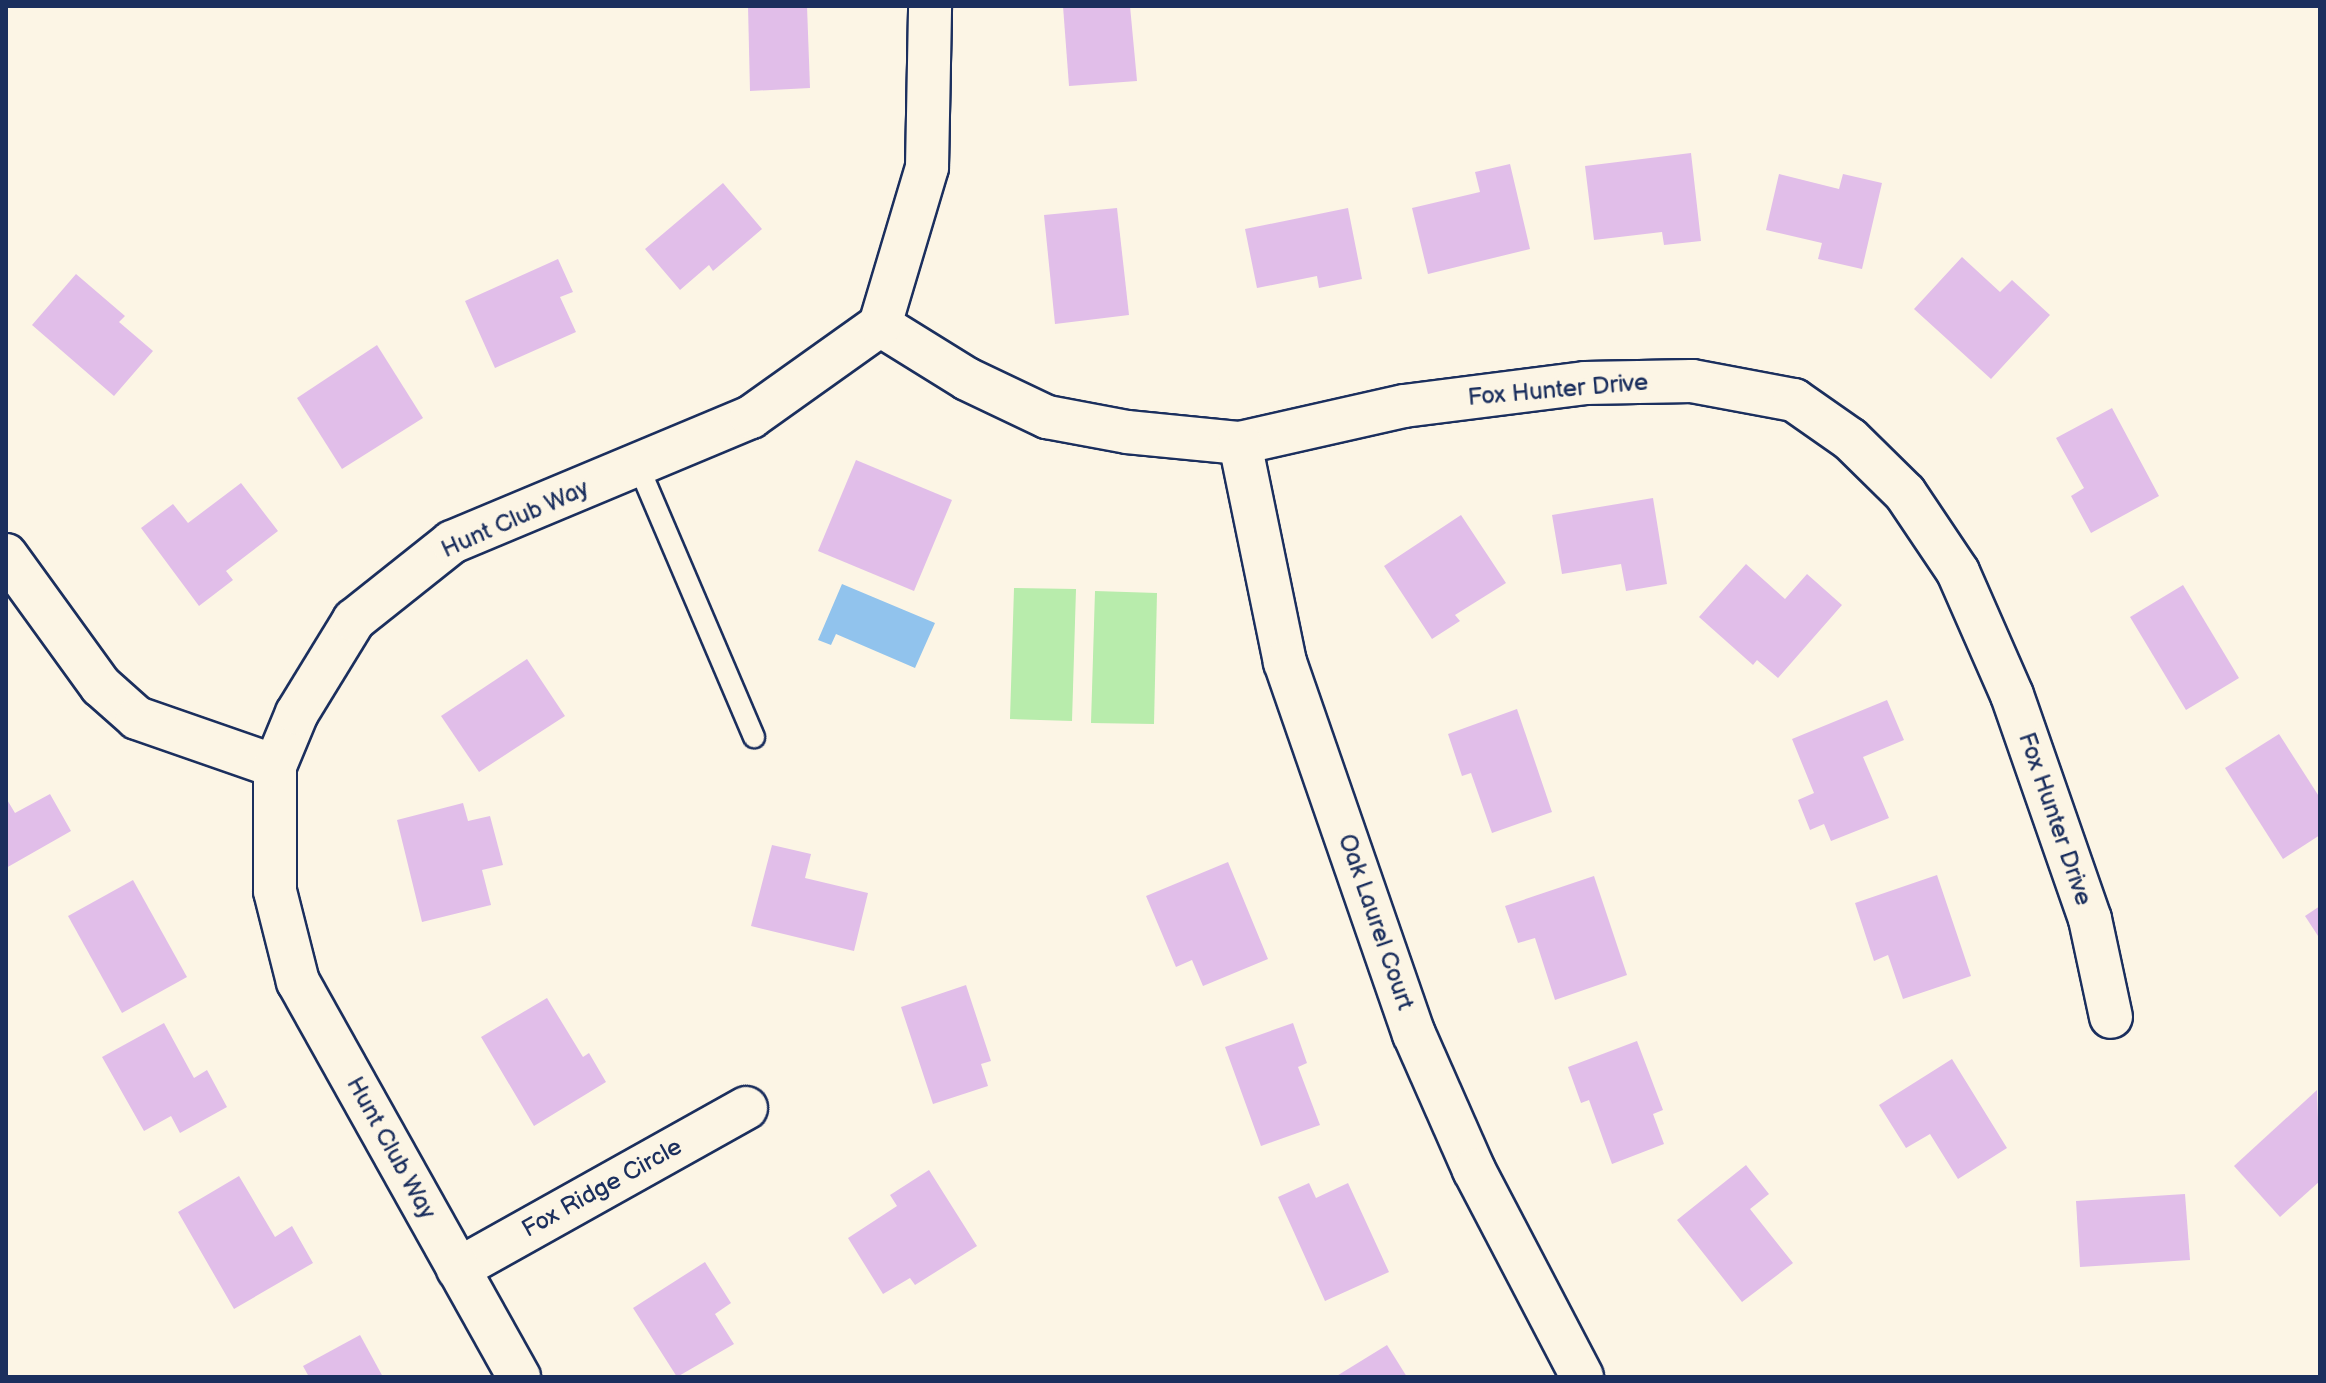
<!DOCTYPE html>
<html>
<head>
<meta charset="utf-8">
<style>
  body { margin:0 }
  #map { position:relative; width:2326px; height:1383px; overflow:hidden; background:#fcf5e5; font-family:"Balsamiq Sans",sans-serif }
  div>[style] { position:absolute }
  .green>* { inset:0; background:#b8ecac }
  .water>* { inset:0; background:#91c3ed }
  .building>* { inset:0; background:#e1bee9 }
  .roads { filter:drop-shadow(2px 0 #1b2f5e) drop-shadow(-2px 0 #1b2f5e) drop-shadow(0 2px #1b2f5e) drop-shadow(0 -2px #1b2f5e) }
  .service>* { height:20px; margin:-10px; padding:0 10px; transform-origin:10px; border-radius:10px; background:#fcf5e5 }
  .minor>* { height:42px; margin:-21px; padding:0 21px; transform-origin:21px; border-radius:21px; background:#fcf5e5 }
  span { translate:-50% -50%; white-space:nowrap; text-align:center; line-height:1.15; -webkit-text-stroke:6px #fcf5e5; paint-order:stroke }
  .street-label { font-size:24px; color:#1b2f5e }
  .frame { position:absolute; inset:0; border:8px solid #1b2f5e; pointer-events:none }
</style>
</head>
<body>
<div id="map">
  <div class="green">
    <i style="clip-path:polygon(1014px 588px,1076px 589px,1072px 721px,1010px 719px)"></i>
    <i style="clip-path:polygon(1095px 591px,1157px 593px,1154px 724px,1091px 723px)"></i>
  </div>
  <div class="water">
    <i style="clip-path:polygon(842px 584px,935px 623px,915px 668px,836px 634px,831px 645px,818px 640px)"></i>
  </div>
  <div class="building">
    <i style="clip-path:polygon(748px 6px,807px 6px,810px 88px,750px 91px)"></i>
    <i style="clip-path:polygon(1063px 6px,1130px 6px,1137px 81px,1069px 86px)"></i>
    <i style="clip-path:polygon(1691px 153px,1701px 241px,1664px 245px,1662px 232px,1594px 240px,1585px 166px)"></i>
    <i style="clip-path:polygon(1510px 164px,1530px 249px,1428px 274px,1412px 208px,1480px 192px,1475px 172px)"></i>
    <i style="clip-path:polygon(1779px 174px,1839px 189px,1843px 174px,1882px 183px,1862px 269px,1818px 259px,1822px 243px,1766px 230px)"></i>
    <i style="clip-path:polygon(723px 183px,762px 229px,713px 271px,709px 265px,680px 290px,645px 249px)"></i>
    <i style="clip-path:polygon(1117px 208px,1129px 315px,1055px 324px,1044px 215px)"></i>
    <i style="clip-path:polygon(1348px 208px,1362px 279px,1319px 288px,1317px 276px,1257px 288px,1245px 229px)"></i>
    <i style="clip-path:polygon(1962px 257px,2000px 292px,2012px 280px,2050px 315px,1991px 379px,1914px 309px)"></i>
    <i style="clip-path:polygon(558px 259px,573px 292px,560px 297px,576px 332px,495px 368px,465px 301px)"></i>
    <i style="clip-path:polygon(76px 274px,125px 316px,119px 322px,153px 351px,114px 396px,32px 325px)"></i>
    <i style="clip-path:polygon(377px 345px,423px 418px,342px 469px,297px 398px)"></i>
    <i style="clip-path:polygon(2112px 408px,2159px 496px,2091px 533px,2071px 496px,2084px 488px,2056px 438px)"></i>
    <i style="clip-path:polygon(856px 460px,952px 500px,914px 591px,818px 551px)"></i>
    <i style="clip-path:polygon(241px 483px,278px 531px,226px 571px,233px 580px,199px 606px,141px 528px,173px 504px,188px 523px)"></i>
    <i style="clip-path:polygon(1653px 498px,1667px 584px,1626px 591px,1621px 564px,1562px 574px,1552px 515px)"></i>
    <i style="clip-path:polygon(1461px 515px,1506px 583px,1455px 615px,1460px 621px,1432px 639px,1384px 566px)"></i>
    <i style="clip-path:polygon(1746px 564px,1785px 599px,1807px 574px,1842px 605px,1778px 678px,1757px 660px,1753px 665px,1699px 617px)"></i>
    <i style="clip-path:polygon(2183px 585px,2239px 678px,2186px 710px,2130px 617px)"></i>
    <i style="clip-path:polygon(527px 659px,565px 716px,479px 772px,441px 716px)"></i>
    <i style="clip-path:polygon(1887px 700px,1904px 740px,1863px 757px,1889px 818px,1831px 841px,1824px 824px,1810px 830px,1798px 800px,1814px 793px,1792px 739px)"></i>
    <i style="clip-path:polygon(1517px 709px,1552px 812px,1492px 833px,1471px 773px,1462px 776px,1448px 734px)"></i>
    <i style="clip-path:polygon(2279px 734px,2320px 798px,2320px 835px,2283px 859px,2225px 768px)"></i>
    <i style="clip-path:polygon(50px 794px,71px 831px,6px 868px,6px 798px,15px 813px)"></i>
    <i style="clip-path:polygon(463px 803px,468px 821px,490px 816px,503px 865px,482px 870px,491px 905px,422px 922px,397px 820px)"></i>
    <i style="clip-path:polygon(772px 845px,811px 854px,805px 878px,868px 893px,854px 951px,751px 926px)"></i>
    <i style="clip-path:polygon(1228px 862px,1268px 959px,1203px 986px,1192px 960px,1176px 967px,1146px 896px)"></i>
    <i style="clip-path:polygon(1937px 875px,1971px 976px,1903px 999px,1888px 955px,1874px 961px,1855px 903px)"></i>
    <i style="clip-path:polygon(1594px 876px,1627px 975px,1555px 1000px,1535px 938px,1518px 943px,1505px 906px)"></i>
    <i style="clip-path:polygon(133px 880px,187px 977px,122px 1013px,68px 916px)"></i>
    <i style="clip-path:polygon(2320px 906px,2320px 939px,2305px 916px)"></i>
    <i style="clip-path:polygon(966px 985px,991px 1061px,981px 1064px,988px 1086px,933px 1104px,901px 1007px)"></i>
    <i style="clip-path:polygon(547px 998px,583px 1057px,589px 1053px,606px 1082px,534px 1126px,481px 1037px)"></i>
    <i style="clip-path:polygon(164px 1023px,194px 1078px,207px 1070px,227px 1107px,180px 1133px,171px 1116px,144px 1131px,102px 1057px)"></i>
    <i style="clip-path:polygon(1293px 1023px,1307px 1063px,1298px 1067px,1320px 1125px,1261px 1146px,1225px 1047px)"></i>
    <i style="clip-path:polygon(1637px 1041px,1663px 1110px,1653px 1114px,1664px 1144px,1612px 1164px,1589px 1100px,1581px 1103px,1568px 1067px)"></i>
    <i style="clip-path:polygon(1952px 1059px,2007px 1148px,1958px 1179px,1930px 1134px,1906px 1148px,1879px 1105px)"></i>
    <i style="clip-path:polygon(2317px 1090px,2320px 1181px,2280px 1217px,2234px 1166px)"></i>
    <i style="clip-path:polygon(1746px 1165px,1769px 1194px,1750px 1209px,1793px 1263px,1742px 1302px,1677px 1220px)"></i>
    <i style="clip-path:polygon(929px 1170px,977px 1246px,915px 1285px,910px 1278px,883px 1294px,848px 1238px,897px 1206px,890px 1195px)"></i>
    <i style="clip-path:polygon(239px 1176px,275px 1237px,292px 1226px,313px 1263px,234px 1309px,178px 1212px)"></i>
    <i style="clip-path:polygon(1309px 1183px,1316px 1198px,1348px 1183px,1389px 1272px,1325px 1301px,1278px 1197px)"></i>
    <i style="clip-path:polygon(2185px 1194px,2190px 1260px,2080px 1267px,2076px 1201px)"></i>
    <i style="clip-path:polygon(705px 1262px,731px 1303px,715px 1314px,734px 1344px,677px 1377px,633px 1308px)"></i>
    <i style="clip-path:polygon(360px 1335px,383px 1377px,309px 1377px,303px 1366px)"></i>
    <i style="clip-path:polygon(1387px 1345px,1407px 1377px,1335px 1377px)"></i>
  </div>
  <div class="roads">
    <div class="service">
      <i style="left:638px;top:465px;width:296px;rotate:66.9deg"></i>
    </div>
    <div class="minor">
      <i style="left:880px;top:325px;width:102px;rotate:31.8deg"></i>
      <i style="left:967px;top:379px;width:89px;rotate:25.4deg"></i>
      <i style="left:1047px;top:417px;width:81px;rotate:10.6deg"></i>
      <i style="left:1127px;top:432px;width:114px;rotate:5.6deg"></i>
      <i style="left:1240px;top:443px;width:168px;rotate:-12.7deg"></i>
      <i style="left:1404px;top:406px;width:182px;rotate:-7.2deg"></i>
      <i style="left:1585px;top:383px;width:107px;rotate:-1.1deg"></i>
      <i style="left:1692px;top:381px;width:104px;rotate:10.6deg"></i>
      <i style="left:1794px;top:400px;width:68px;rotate:34.9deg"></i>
      <i style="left:1850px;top:439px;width:77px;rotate:44.5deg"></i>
      <i style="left:1905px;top:493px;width:95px;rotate:56.1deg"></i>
      <i style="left:1958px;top:572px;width:134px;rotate:66.3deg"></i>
      <i style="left:2012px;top:695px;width:237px;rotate:70.8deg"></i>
      <i style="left:2090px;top:919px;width:100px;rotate:77.9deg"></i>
      <i style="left:1240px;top:443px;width:224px;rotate:78.4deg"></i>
      <i style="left:1285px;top:662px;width:394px;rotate:70.9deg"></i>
      <i style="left:1414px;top:1034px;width:149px;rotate:66.2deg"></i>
      <i style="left:1474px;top:1170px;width:233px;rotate:62.4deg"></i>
      <i style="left:6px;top:555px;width:162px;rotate:54.1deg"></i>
      <i style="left:101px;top:686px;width:48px;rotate:41.6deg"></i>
      <i style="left:137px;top:718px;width:146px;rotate:19.2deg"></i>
      <i style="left:458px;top:1269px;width:330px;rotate:-29.2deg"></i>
      <i style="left:519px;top:1377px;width:453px;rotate:-119.2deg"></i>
      <i style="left:298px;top:982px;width:94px;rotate:-104.2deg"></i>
      <i style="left:275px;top:891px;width:125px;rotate:-90deg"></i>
      <i style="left:275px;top:766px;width:57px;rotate:-67.5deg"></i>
      <i style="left:297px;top:713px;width:109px;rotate:-58.5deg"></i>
      <i style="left:354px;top:620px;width:125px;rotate:-38.5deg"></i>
      <i style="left:452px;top:542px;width:324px;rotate:-22.7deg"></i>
      <i style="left:751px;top:417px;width:158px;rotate:-35.5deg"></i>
      <i style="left:880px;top:325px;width:165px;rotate:-73.4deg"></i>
      <i style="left:927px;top:167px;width:161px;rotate:-88.9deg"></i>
    </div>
  </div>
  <div class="street-label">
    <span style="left:1558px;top:390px;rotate:-5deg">Fox Hunter Drive</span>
    <span style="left:515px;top:519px;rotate:-24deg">Hunt Club Way</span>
    <span style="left:2055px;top:819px;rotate:71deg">Fox Hunter Drive</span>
    <span style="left:1376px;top:922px;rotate:71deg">Oak Laurel Court</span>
    <span style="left:391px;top:1148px;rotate:61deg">Hunt Club Way</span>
    <span style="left:602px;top:1188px;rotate:-29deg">Fox Ridge Circle</span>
  </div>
  <div class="frame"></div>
</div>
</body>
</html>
